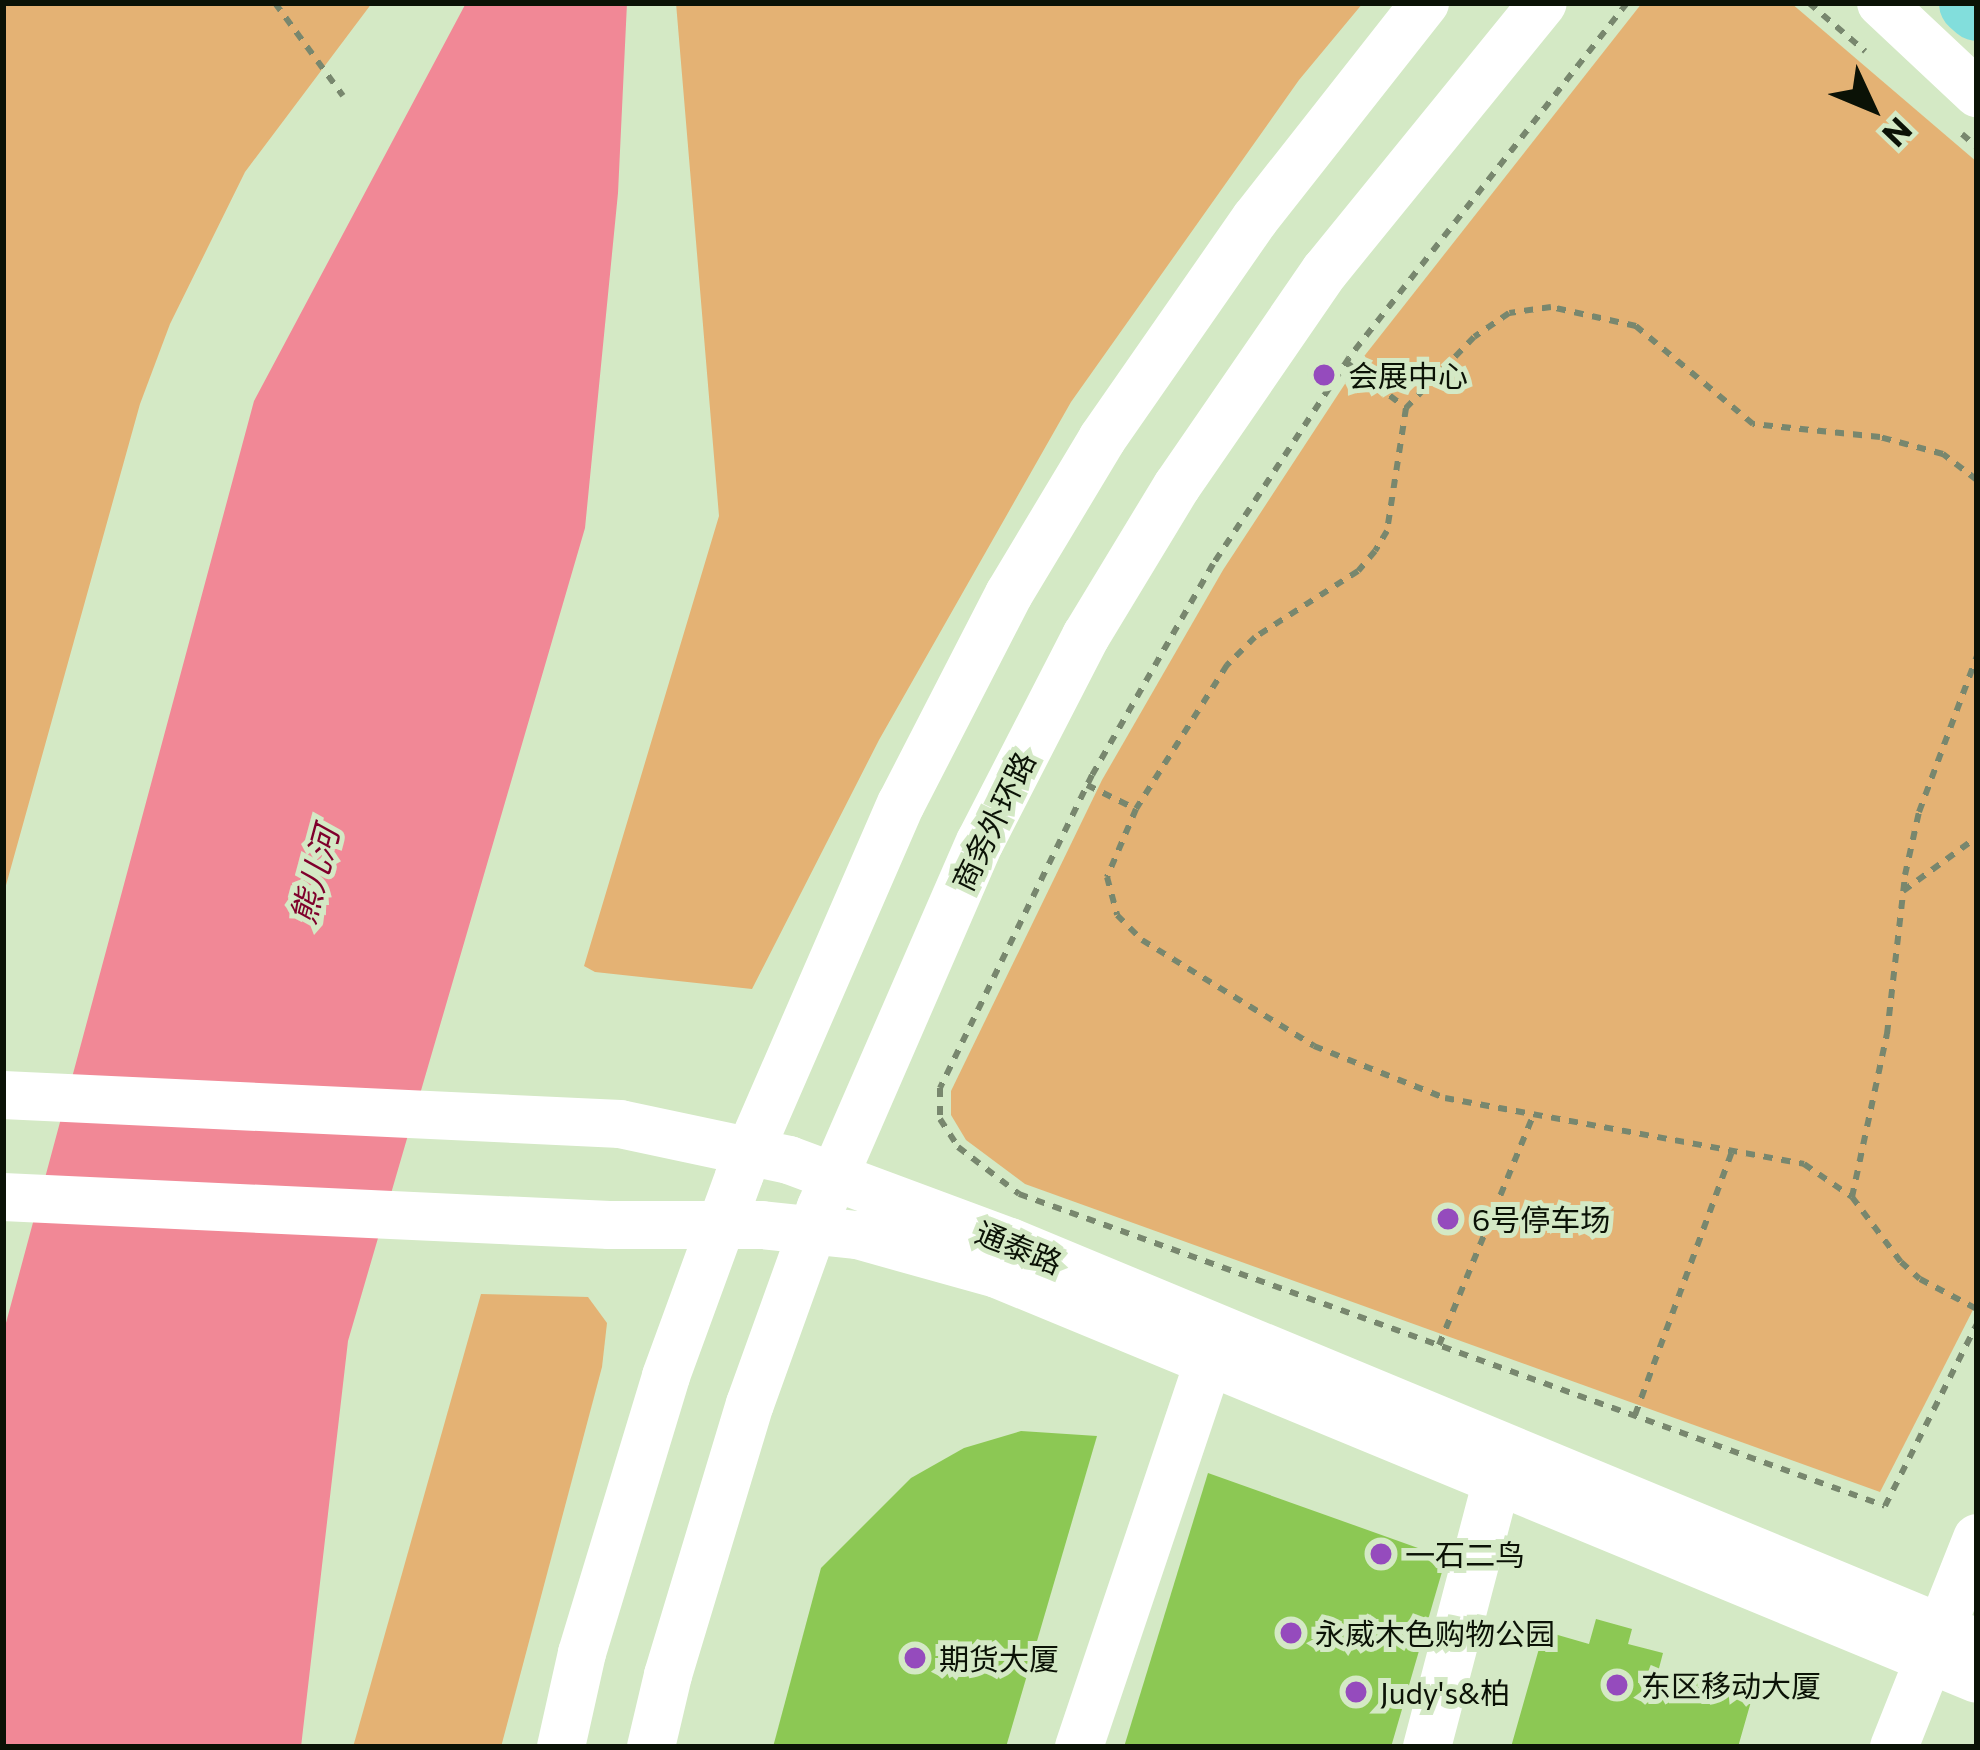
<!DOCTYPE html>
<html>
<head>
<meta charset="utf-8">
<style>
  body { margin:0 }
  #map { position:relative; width:1980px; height:1750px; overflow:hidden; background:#d4e9c5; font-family:Commissioner,"Noto Sans SC",sans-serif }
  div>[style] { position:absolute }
  .green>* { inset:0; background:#e4b274 }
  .water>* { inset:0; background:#f18896 }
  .building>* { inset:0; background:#8cc854 }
  .path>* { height:6px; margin-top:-3px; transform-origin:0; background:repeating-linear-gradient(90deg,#78876e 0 9px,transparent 0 18px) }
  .minor>* { height:48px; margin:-24px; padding:0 24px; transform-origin:24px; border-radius:24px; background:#fff }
  .major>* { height:63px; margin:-31.5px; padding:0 31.5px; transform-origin:31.5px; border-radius:31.5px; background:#82dedc }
  .dots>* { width:33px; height:33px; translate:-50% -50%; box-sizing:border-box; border:6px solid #d4e9c5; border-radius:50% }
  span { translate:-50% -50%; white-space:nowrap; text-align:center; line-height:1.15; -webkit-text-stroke:10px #d4e9c5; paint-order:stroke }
  .poi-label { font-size:30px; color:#0b1206 }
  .left { translate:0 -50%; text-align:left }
  .street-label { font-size:30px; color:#0b1206 }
  .water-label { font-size:33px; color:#7f002c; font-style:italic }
  .frame { position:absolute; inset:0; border:6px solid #0b1206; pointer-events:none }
  .north { position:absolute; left:1812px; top:48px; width:120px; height:120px; -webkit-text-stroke:9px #d4e9c5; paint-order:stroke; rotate:134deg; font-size:33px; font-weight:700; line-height:48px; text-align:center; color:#0b1206 }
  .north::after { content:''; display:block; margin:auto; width:42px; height:54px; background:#0b1206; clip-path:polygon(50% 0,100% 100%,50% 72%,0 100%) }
</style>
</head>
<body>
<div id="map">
  <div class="green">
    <i style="clip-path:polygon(3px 3px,372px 3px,245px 172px,170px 324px,140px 404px,3px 896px)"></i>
    <i style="clip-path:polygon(676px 3px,1363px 3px,1299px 80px,1071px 402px,879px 740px,752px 989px,595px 972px,584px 966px,719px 516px)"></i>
    <i style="clip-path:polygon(1642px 3px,1791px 3px,1977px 162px,1977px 1302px,1880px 1492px,1025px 1184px,966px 1140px,951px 1115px,951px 1091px,1102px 780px,1223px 570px,1358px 364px)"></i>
    <i style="clip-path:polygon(481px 1294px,588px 1297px,607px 1323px,602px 1367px,501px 1747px,353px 1747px)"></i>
  </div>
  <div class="water">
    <i style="clip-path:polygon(466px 3px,627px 3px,618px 193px,585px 528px,348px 1341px,301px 1747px,3px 1747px,3px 1334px,254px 401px)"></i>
  </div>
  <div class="building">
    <i style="clip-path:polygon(1021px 1431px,1097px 1436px,1006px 1747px,773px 1747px,821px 1568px,911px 1478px,964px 1448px)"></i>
    <i style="clip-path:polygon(1208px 1473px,1446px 1558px,1391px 1747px,1124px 1747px)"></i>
    <i style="clip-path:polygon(1596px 1619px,1632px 1629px,1628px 1644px,1663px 1653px,1658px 1672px,1752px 1698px,1738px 1747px,1511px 1747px,1544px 1631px,1589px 1644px)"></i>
  </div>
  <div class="path">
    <i style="left:275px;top:3px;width:115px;rotate:53.8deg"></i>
    <i style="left:1627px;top:3px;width:451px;rotate:128.1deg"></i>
    <i style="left:1349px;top:358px;width:247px;rotate:123.4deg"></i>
    <i style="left:1213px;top:564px;width:243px;rotate:119.8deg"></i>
    <i style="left:1092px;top:775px;width:348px;rotate:115.9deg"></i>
    <i style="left:940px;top:1088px;width:31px;rotate:90deg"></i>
    <i style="left:940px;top:1119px;width:33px;rotate:57deg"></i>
    <i style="left:958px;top:1147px;width:77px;rotate:37.6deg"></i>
    <i style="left:1019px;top:1194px;width:920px;rotate:19.81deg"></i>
    <i style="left:1885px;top:1506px;width:204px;rotate:-63.2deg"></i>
    <i style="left:1809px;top:3px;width:74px;rotate:40.6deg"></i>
    <i style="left:1962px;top:134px;width:20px;rotate:41deg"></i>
    <i style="left:1347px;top:363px;width:74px;rotate:37.3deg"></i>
    <i style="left:1977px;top:480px;width:43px;rotate:-142.6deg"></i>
    <i style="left:1943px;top:454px;width:65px;rotate:-164.9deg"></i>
    <i style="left:1880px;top:437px;width:128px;rotate:-174.2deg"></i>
    <i style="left:1753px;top:424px;width:153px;rotate:-140.1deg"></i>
    <i style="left:1636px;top:326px;width:87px;rotate:-167.4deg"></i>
    <i style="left:1551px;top:307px;width:42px;rotate:171.9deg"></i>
    <i style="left:1509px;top:313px;width:42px;rotate:145.6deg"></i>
    <i style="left:1474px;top:337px;width:98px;rotate:133.8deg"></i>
    <i style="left:1406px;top:408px;width:124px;rotate:98.8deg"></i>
    <i style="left:1387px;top:531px;width:23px;rotate:121deg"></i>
    <i style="left:1375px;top:551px;width:26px;rotate:130deg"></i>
    <i style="left:1358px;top:571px;width:122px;rotate:147.3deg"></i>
    <i style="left:1255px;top:637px;width:40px;rotate:135deg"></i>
    <i style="left:1227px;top:665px;width:170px;rotate:122.3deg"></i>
    <i style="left:1136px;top:809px;width:74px;rotate:113.1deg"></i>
    <i style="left:1107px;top:877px;width:39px;rotate:75deg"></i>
    <i style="left:1117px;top:915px;width:35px;rotate:45deg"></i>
    <i style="left:1142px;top:940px;width:202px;rotate:31.6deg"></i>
    <i style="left:1314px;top:1046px;width:141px;rotate:21.7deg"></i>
    <i style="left:1445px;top:1098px;width:365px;rotate:10.4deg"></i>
    <i style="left:1804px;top:1164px;width:58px;rotate:34.5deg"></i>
    <i style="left:1852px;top:1197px;width:81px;rotate:53deg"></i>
    <i style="left:1901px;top:1262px;width:25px;rotate:42deg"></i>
    <i style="left:1920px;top:1279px;width:64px;rotate:27.8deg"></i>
    <i style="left:1087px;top:785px;width:55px;rotate:26.1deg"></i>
    <i style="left:1903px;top:891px;width:92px;rotate:-36.1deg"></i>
    <i style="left:1852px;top:1197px;width:167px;rotate:-77.9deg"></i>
    <i style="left:1887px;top:1034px;width:160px;rotate:-83.5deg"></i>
    <i style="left:1905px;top:875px;width:65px;rotate:-77.5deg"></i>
    <i style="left:1919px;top:812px;width:166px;rotate:-69.6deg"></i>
    <i style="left:1439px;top:1345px;width:248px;rotate:-67.7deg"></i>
    <i style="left:1635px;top:1415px;width:281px;rotate:-69.8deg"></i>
  </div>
  <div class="minor">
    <i style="left:1881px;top:3px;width:132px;rotate:43.2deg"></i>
    <i style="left:3px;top:1095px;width:618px;rotate:2.69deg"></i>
    <i style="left:620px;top:1124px;width:173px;rotate:12deg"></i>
    <i style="left:789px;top:1160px;width:236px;rotate:20.4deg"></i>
    <i style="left:1010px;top:1242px;width:1047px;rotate:22.52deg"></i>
    <i style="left:3px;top:1197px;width:607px;rotate:2.65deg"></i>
    <i style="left:609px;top:1225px;width:153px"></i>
    <i style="left:762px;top:1225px;width:96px;rotate:6deg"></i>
    <i style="left:857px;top:1235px;width:145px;rotate:15.6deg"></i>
    <i style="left:997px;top:1274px;width:1060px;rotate:22.45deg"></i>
    <i style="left:561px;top:1747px;width:96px;rotate:-77.4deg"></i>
    <i style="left:582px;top:1653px;width:289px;rotate:-73.1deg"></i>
    <i style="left:666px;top:1376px;width:213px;rotate:-69.9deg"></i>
    <i style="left:739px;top:1176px;width:406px;rotate:-66.5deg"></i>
    <i style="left:901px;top:804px;width:236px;rotate:-62.8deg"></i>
    <i style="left:1009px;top:594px;width:181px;rotate:-59deg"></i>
    <i style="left:1102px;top:439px;width:268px;rotate:-55.2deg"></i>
    <i style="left:1255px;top:219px;width:275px;rotate:-51.8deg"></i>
    <i style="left:651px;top:1747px;width:74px;rotate:-76.7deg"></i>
    <i style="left:668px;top:1675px;width:283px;rotate:-73.2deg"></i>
    <i style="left:750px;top:1404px;width:209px;rotate:-70.2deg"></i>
    <i style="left:821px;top:1207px;width:398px;rotate:-66.5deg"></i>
    <i style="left:980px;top:842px;width:232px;rotate:-62.8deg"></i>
    <i style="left:1086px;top:636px;width:175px;rotate:-58.8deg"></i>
    <i style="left:1177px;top:486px;width:261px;rotate:-55.5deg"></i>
    <i style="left:1325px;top:271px;width:345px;rotate:-50.9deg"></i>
    <i style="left:1079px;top:1747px;width:407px;rotate:-71.4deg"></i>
    <i style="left:1427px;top:1747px;width:275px;rotate:-75.3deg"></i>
    <i style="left:1894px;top:1747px;width:225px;rotate:-68.3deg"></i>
  </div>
  <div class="major">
    <i style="left:1970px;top:3px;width:9px;rotate:41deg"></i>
  </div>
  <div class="dots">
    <i style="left:1324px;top:375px;background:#954bbd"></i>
    <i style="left:1448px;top:1219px;background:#954bbd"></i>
    <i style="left:1381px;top:1554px;background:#954bbd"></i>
    <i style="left:1291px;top:1633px;background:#954bbd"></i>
    <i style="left:915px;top:1658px;background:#954bbd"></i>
    <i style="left:1617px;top:1685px;background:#954bbd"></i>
    <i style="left:1356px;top:1692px;background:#954bbd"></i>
  </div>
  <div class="poi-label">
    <span class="left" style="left:1348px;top:375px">会展中心</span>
    <span class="left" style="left:1472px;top:1219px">6号停车场</span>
    <span class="left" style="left:1405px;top:1554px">一石二鸟</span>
    <span class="left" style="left:1315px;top:1633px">永威木色购物公园</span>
    <span class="left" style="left:939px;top:1658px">期货大厦</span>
    <span class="left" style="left:1641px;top:1685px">东区移动大厦</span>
    <span class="left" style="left:1380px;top:1692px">Judy's&amp;柏</span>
  </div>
  <div class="street-label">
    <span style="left:993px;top:821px;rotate:-64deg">商务外环路</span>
    <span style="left:1019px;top:1247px;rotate:22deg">通泰路</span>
  </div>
  <div class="water-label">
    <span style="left:314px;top:875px;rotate:-75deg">熊儿河</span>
  </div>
  <div class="frame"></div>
  <div class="north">N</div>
</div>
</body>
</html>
